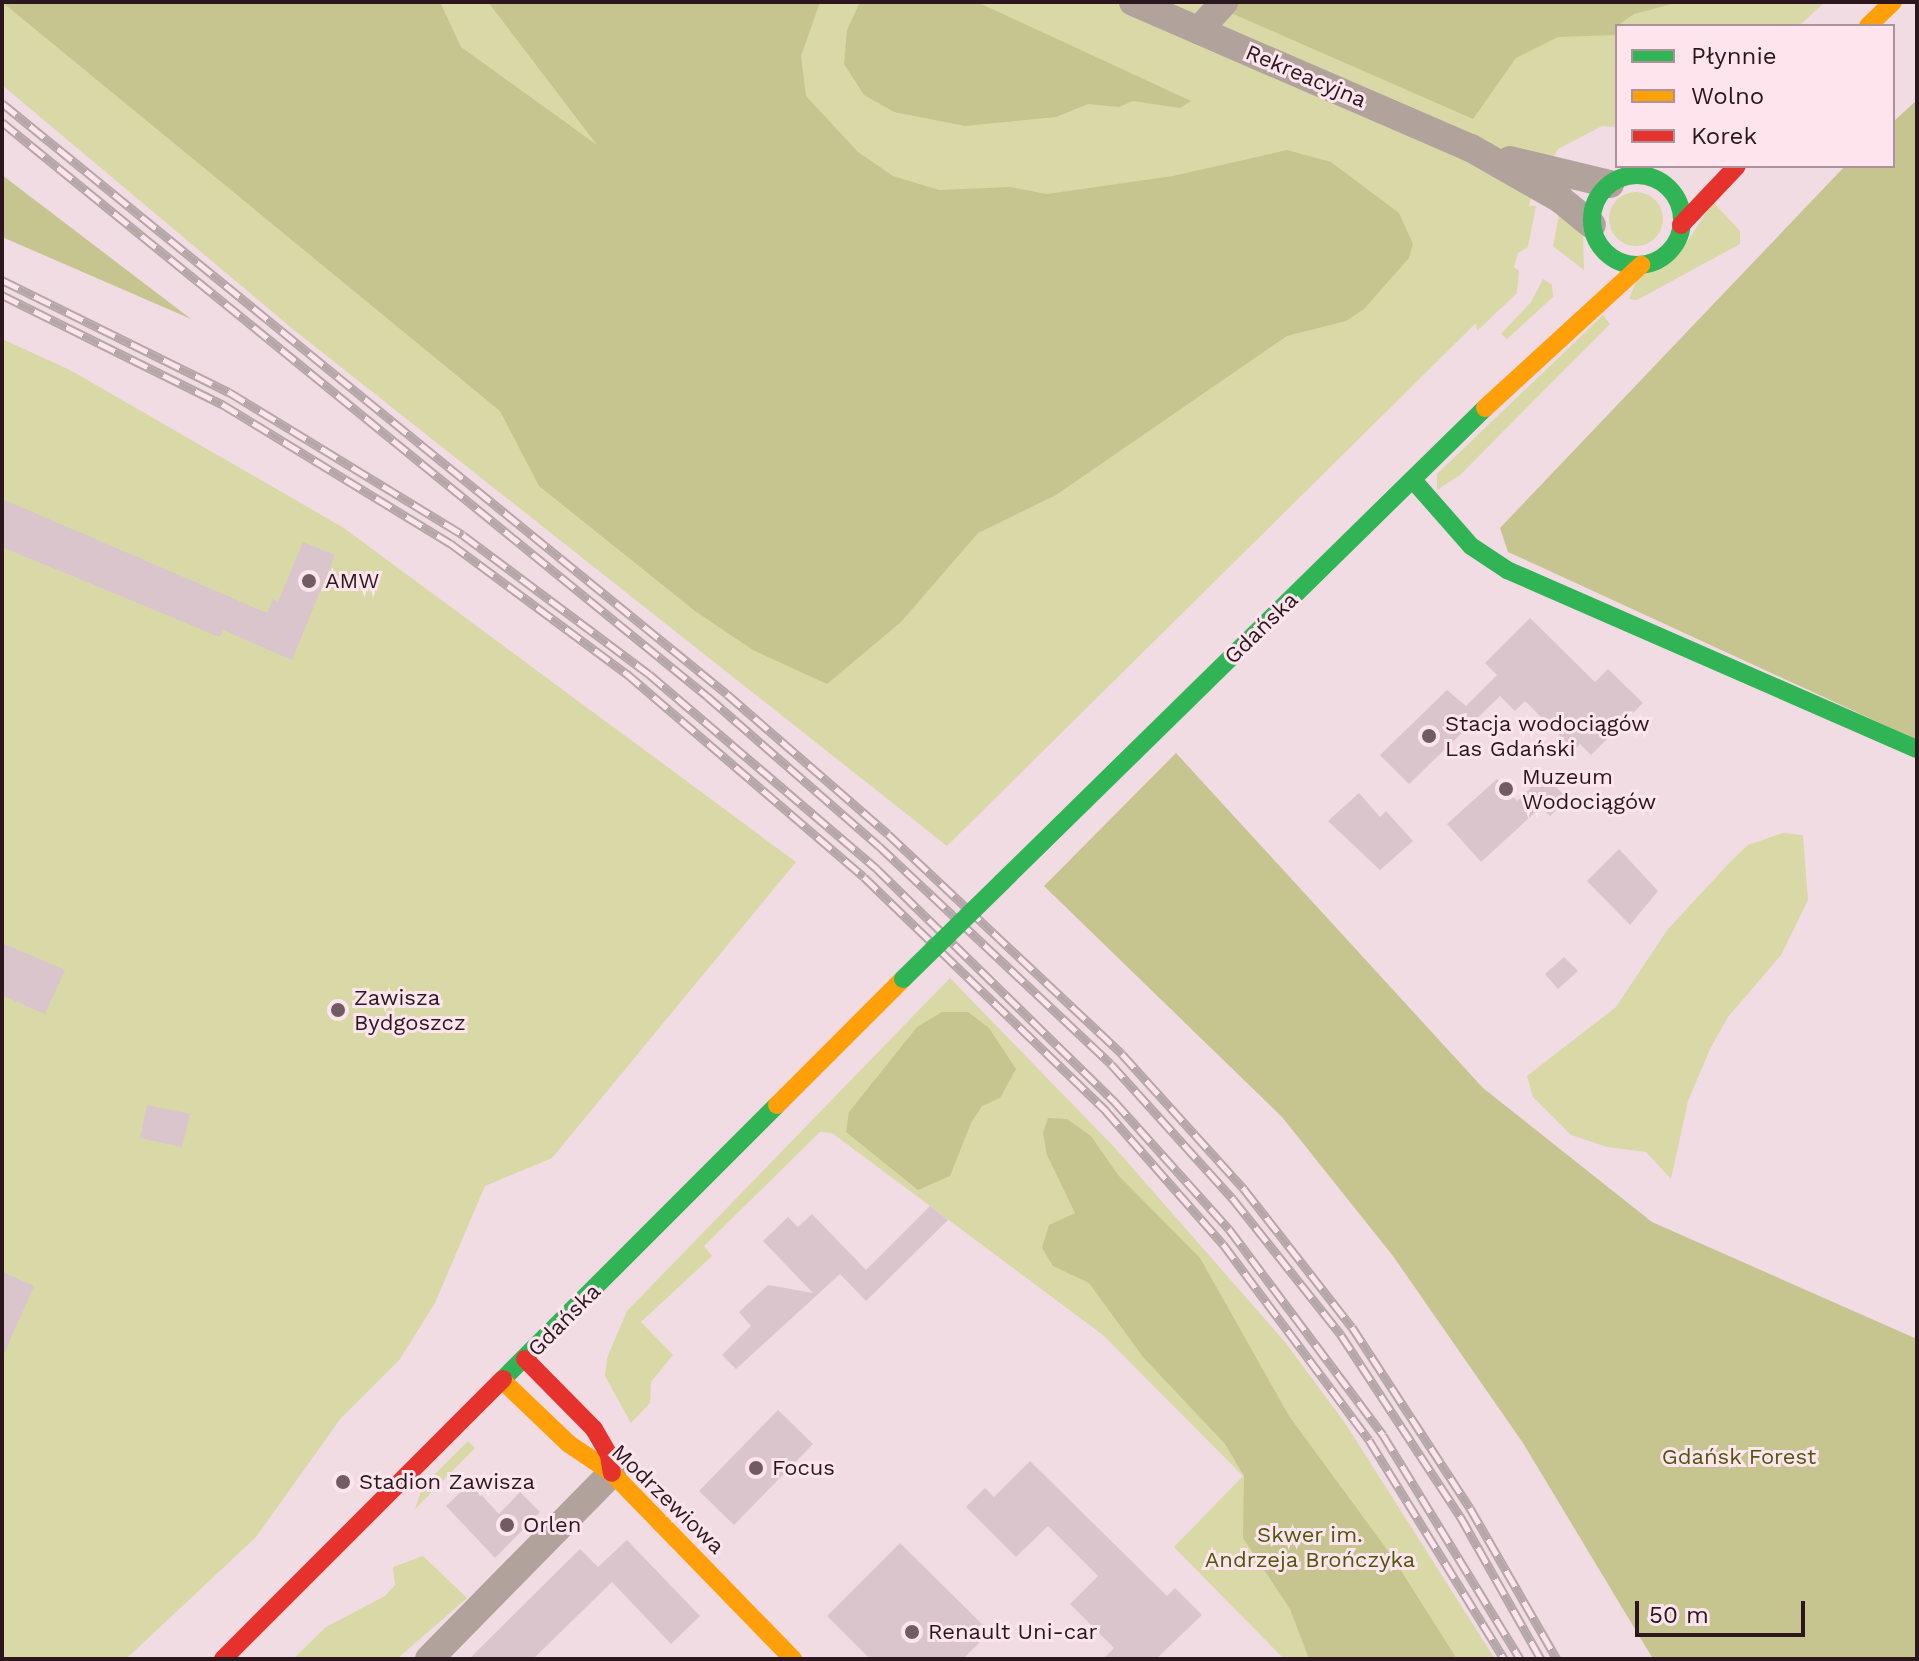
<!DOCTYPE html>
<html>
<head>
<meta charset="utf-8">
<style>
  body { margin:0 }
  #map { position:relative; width:1919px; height:1661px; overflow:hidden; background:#f1dce3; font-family:"Work Sans",sans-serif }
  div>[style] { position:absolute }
  .green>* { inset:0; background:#d9d8a7 }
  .round { border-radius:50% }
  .forest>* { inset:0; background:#c6c590 }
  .building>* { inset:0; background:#d9c5cb }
  .street>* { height:28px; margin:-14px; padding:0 14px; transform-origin:14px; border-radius:14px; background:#b1a39c }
  .fast>* { height:18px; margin:-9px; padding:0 9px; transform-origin:9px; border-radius:9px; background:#30b455 }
  .fast>.ring { margin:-9px; padding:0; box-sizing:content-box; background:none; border:18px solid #30b455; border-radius:50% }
  .slow>* { height:18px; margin:-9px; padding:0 9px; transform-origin:9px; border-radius:9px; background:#ff9f0a }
  .jam>* { height:18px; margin:-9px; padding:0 9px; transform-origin:9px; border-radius:9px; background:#e5322d }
  .rail>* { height:9px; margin-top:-4.5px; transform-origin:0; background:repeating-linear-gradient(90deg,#fee5ed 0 18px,#b5a6a7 0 36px); box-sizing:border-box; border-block:2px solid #b5a6a7 }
  .fast-bridge>* { height:18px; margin:-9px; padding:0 9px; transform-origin:9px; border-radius:9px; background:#30b455 }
  .dots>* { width:22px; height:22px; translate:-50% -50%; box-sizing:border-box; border:4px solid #fee5ed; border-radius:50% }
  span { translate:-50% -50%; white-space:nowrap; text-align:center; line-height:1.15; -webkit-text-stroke:6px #fee5ed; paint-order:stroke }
  .street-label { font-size:22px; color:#2c171f }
  .poi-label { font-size:22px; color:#2c171f }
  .left { translate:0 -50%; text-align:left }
  .park-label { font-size:22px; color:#4e580c }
  .frame { position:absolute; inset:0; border:4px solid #2c171f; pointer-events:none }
  .legend { position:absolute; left:1615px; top:24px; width:280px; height:144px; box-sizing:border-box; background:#fee5ed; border:2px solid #aa939b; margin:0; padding:10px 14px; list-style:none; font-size:24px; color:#2c171f }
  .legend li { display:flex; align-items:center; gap:16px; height:40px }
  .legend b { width:40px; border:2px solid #aa939b }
  .scale { position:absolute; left:1635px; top:1601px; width:170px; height:36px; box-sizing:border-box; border:4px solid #2c171f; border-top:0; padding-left:10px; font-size:24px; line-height:28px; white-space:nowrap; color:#2c171f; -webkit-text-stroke:6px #fee5ed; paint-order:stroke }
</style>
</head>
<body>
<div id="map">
  <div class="green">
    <i style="clip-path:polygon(2px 2px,1825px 2px,1799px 26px,1617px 26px,1617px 127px,1602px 126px,1558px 149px,1532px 194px,1529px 206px,1536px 206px,1528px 247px,1518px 253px,1514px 267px,1519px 271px,1517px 293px,1477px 331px,1476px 323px,947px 846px,294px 330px,2px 85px)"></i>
    <i class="round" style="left:1609px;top:192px;width:54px;height:54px"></i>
    <i style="clip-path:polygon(1713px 202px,1740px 231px,1740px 244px,1637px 300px,1629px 299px,1638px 277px,1664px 267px,1680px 253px)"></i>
    <i style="clip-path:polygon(1559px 215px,1583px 235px,1584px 270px,1553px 246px)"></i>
    <i style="clip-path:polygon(1543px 279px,1552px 285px,1553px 297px,1507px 339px,1501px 334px,1531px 302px)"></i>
    <i style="clip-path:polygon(1603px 315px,1610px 324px,1460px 475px,1437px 490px,1437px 474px)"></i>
    <i style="clip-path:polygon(2px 339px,70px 370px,344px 528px,796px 862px,552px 1158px,485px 1186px,435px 1303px,400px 1359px,341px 1418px,256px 1537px,126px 1659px,2px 1659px)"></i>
    <i style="clip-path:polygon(1783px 833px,1803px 835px,1808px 900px,1781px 955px,1728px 1017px,1710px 1049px,1688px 1101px,1671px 1179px,1646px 1152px,1607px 1147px,1571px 1135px,1533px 1097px,1527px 1076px,1616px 1007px,1668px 929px,1733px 859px,1748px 845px)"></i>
    <i style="clip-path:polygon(950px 978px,1115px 1148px,1285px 1342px,1345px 1423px,1495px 1659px,1284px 1659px,1174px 1547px,1243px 1476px,1103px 1335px,832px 1133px,820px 1132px,704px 1246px,712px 1256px,641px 1322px,673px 1355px,651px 1382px,650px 1403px,631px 1423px,605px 1376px,607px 1358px,627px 1311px)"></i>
    <i style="clip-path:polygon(468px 1441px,475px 1448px,415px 1509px,423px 1486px)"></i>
    <i style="clip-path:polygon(423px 1556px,467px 1598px,397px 1659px,293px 1659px,326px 1627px,385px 1596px,395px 1585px,393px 1567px)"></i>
  </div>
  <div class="forest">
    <i style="clip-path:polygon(2px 2px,440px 2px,461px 47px,597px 145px,488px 2px,820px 2px,801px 56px,806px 96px,858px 152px,893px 176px,939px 190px,1010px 187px,1047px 194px,1173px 176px,1287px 150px,1331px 162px,1399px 213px,1413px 244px,1409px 258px,1364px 309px,1346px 321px,1287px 336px,1056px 495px,978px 533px,901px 622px,827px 684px,753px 650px,695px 611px,539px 486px,500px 411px)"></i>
    <i style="clip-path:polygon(860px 2px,977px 2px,1191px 101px,1180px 108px,1133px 101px,1119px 107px,1088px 104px,1056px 117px,965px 126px,894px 112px,864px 95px,844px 64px,847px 30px)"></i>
    <i style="clip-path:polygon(1206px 2px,1679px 2px,1634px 14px,1617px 26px,1616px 35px,1558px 37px,1516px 58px,1473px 119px)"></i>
    <i style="clip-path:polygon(1917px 100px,1917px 740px,1508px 552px,1500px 528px,1845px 166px,1893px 166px,1893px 122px)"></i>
    <i style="clip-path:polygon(2px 175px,191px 319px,2px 237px)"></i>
    <i style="clip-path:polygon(1176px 753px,1483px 1088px,1652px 1222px,1917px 1339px,1917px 1659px,1653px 1659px,1523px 1443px,1393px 1256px,1282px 1117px,1044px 886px)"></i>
    <i style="clip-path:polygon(942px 1012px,968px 1012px,989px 1028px,1016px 1069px,1000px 1098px,982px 1106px,971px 1123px,950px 1176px,918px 1190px,846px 1132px,849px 1112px,917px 1027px)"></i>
    <i style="clip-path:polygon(1048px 1118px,1067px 1119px,1091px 1136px,1118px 1175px,1200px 1258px,1289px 1416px,1391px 1555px,1457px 1659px,1309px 1659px,1290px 1609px,1243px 1538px,1244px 1476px,1225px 1444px,1143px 1357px,1089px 1283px,1053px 1266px,1042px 1248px,1049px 1225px,1075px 1213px,1047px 1155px,1043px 1133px)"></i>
  </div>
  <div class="building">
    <i style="clip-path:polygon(2px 499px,267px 613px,273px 599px,278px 602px,303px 542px,335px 555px,292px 660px,223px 630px,220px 637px,2px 547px)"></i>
    <i style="clip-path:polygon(1530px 618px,1595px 682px,1608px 669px,1643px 703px,1591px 755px,1580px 744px,1574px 750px,1525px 701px,1515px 711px,1500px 696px,1409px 784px,1380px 755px,1447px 690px,1466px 706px,1497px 675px,1485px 663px)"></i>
    <i style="clip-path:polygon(1544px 775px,1568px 799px,1550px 816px,1541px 807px,1481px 862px,1447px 824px,1497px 779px,1517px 801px)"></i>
    <i style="clip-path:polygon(1359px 793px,1380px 817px,1386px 811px,1413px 841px,1380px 870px,1328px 821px)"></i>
    <i style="clip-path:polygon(1619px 849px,1658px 891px,1630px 925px,1587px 881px)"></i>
    <i style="clip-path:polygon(2px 943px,65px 970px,45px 1014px,2px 995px)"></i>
    <i style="clip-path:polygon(1564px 957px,1578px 971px,1558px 989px,1545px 974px)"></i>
    <i style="clip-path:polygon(147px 1105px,190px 1114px,182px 1147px,140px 1138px)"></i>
    <i style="clip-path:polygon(930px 1206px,948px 1220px,866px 1301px,840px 1274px,736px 1369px,722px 1355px,751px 1326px,739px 1312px,768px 1285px,813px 1293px,763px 1241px,788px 1217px,798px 1227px,812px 1214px,866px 1270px)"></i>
    <i style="clip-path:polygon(2px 1272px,34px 1286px,2px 1358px)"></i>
    <i style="clip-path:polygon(778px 1410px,813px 1444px,734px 1525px,699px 1491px)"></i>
    <i style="clip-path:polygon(1030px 1461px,1167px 1596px,1175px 1588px,1202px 1615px,1156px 1659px,1103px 1659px,1114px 1648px,1070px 1604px,1098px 1576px,1048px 1526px,1016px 1557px,966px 1507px,985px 1488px,994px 1497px)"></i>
    <i style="clip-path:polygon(470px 1483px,499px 1514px,520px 1492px,540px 1512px,495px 1558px,446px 1506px)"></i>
    <i style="clip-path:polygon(627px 1540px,700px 1616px,671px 1644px,612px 1582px,533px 1659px,469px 1659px,580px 1549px,598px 1567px)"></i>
    <i style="clip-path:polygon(900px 1543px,990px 1632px,963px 1659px,870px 1659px,827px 1616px)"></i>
  </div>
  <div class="street">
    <i style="left:1133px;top:2px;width:368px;rotate:23.4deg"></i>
    <i style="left:1471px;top:148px;width:103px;rotate:29.8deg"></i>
    <i style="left:1560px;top:199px;width:41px;rotate:39.1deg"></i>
    <i style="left:1199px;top:30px;width:38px;rotate:-48deg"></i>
    <i style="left:1510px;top:160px;width:103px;rotate:13.5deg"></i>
    <i style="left:429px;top:1659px;width:261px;rotate:-45.5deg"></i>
  </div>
  <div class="fast">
    <i class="ring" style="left:1592px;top:175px;width:72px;height:72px"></i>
    <i style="left:1413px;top:480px;width:88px;rotate:48.7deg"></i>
    <i style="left:1471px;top:546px;width:43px;rotate:33.7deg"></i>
    <i style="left:1507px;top:570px;width:447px;rotate:23.6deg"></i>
    <i style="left:1002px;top:882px;width:677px;rotate:-44.46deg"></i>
    <i style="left:503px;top:1379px;width:387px;rotate:-45deg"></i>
  </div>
  <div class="slow">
    <i style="left:1868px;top:26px;width:35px;rotate:-44deg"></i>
    <i style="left:1485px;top:408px;width:212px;rotate:-42.5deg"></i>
    <i style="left:777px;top:1105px;width:178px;rotate:-45deg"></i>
    <i style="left:503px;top:1381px;width:91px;rotate:43.7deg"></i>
    <i style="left:569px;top:1444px;width:52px;rotate:34deg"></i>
    <i style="left:612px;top:1473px;width:260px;rotate:45.8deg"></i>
  </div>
  <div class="jam">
    <i style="left:1681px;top:225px;width:81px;rotate:-46.5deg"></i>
    <i style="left:525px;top:1359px;width:98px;rotate:45.4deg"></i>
    <i style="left:594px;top:1429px;width:30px;rotate:60deg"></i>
    <i style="left:609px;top:1455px;width:18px;rotate:81deg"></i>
    <i style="left:223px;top:1659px;width:396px;rotate:-45deg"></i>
  </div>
  <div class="rail">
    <i style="left:2px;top:103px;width:935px;rotate:39.19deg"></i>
    <i style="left:727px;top:694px;width:213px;rotate:41deg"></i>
    <i style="left:888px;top:834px;width:321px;rotate:43.2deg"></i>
    <i style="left:1122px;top:1054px;width:182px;rotate:47.9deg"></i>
    <i style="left:1244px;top:1189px;width:175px;rotate:52deg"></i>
    <i style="left:1352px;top:1327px;width:216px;rotate:56.9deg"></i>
    <i style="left:1470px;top:1508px;width:174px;rotate:60.1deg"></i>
    <i style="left:2px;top:122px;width:909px;rotate:39.15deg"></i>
    <i style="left:707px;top:696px;width:228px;rotate:41.1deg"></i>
    <i style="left:879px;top:846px;width:318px;rotate:43.2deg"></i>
    <i style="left:1111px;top:1064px;width:182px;rotate:47.9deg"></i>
    <i style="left:1233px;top:1199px;width:174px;rotate:51.5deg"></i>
    <i style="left:1341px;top:1335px;width:217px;rotate:56.7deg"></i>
    <i style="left:1460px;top:1516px;width:164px;rotate:60.5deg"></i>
    <i style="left:2px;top:280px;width:253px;rotate:26.3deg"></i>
    <i style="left:229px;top:392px;width:274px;rotate:31.4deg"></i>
    <i style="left:463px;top:535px;width:232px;rotate:36.8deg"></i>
    <i style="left:649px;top:674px;width:300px;rotate:40.5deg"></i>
    <i style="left:877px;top:869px;width:332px;rotate:44.4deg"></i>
    <i style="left:1114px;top:1101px;width:172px;rotate:48.1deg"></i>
    <i style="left:1229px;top:1229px;width:257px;rotate:53.2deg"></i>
    <i style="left:1383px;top:1435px;width:263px;rotate:58.5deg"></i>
    <i style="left:2px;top:295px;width:246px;rotate:26.4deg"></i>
    <i style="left:222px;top:404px;width:267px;rotate:31.4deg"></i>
    <i style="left:450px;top:543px;width:219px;rotate:36.5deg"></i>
    <i style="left:626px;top:673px;width:313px;rotate:40.6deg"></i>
    <i style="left:864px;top:877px;width:337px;rotate:44deg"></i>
    <i style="left:1106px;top:1111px;width:177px;rotate:48.7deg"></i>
    <i style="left:1223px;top:1244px;width:244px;rotate:53.3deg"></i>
    <i style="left:1369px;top:1440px;width:257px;rotate:58.3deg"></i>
  </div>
  <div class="fast-bridge">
    <i style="left:903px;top:979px;width:139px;rotate:-44.4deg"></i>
  </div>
  <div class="dots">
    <i style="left:309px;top:581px;background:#715c64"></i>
    <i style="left:1429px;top:736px;background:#715c64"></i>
    <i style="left:1506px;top:789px;background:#715c64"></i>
    <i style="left:338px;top:1010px;background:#715c64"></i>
    <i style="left:756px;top:1468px;background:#715c64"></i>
    <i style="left:343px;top:1482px;background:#715c64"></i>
    <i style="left:507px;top:1525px;background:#715c64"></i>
    <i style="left:912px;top:1632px;background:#715c64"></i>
  </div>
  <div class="street-label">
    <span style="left:1306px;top:76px;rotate:23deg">Rekreacyjna</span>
    <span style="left:1261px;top:628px;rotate:-44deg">Gdańska</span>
    <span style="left:564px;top:1320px;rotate:-45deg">Gdańska</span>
    <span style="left:668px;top:1499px;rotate:44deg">Modrzewiowa</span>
  </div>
  <div class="poi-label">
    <span class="left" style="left:325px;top:581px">AMW</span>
    <span class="left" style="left:1445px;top:736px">Stacja wodociągów<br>Las Gdański</span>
    <span class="left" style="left:1522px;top:789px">Muzeum<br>Wodociągów</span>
    <span class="left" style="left:354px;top:1010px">Zawisza<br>Bydgoszcz</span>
    <span class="left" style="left:772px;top:1468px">Focus</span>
    <span class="left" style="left:359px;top:1482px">Stadion Zawisza</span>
    <span class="left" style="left:523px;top:1525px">Orlen</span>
    <span class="left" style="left:928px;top:1632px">Renault Uni-car</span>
  </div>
  <div class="park-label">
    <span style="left:1739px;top:1457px">Gdańsk Forest</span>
    <span style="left:1310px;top:1547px">Skwer im.<br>Andrzeja Brończyka</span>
  </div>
  <div class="frame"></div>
  <ul class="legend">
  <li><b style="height:10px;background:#30b455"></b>Płynnie</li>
  <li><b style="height:10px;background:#ff9f0a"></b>Wolno</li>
  <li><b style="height:10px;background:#e5322d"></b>Korek</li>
  </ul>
  <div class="scale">50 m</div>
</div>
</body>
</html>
